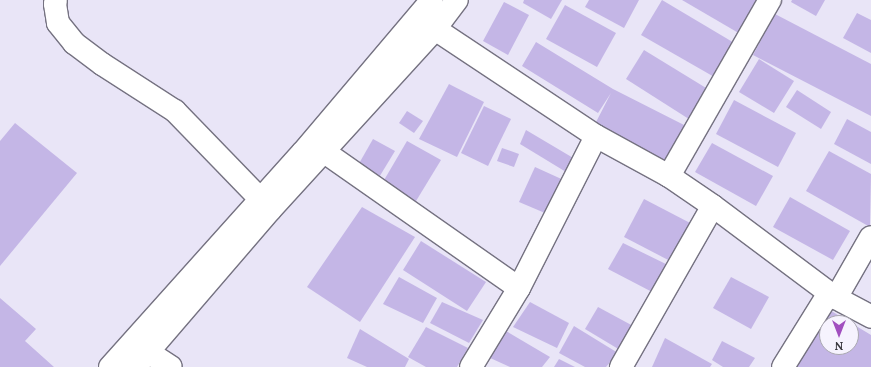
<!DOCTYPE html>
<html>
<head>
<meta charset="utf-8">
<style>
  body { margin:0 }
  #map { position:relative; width:871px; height:367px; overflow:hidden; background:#e9e5f7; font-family:Lora,serif }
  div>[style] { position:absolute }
  .building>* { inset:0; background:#c4b6e6 }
  .roads { filter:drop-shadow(1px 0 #757281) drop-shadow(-1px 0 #757281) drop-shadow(0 1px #757281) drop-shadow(0 -1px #757281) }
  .street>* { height:22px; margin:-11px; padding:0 11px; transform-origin:11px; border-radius:11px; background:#fff }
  span { translate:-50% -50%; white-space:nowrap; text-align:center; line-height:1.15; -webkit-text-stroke:4px #f6f3fe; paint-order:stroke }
  .north { position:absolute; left:819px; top:315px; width:40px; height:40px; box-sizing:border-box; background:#f6f3fe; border:1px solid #aaa8b1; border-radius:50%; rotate:180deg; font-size:11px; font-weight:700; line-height:16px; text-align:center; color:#39383e }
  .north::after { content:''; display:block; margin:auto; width:14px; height:18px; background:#a14fbf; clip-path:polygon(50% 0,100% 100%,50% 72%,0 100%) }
</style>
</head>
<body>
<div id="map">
  <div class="building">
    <i style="clip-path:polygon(524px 0,562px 0,551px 19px,523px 3px)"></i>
    <i style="clip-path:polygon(589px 0,639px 0,624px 28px,585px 7px)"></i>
    <i style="clip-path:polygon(662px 0,736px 44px,716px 78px,641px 35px)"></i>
    <i style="clip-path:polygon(682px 0,762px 0,742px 35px)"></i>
    <i style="clip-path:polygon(792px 0,825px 0,816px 16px,791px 2px)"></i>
    <i style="clip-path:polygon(504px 2px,529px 15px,508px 55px,483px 41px)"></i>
    <i style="clip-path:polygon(565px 5px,616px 33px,597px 67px,546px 39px)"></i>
    <i style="clip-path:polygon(857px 13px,871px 20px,871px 53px,843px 38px)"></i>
    <i style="clip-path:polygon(775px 14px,871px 64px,871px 116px,753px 55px)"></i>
    <i style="clip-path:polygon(536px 42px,613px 89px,688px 127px,668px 164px,594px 126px,611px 93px,598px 113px,522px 66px)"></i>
    <i style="clip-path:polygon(644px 50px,711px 91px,692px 121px,626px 79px)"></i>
    <i style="clip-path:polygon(759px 59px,794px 81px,774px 113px,739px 92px)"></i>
    <i style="clip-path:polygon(449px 84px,484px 102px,457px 157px,419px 139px)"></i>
    <i style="clip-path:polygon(797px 90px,831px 112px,821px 129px,786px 107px)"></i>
    <i style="clip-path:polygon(734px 100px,796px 133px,778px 167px,716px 134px)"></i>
    <i style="clip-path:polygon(484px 106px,511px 119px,488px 166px,461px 153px)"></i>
    <i style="clip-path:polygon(407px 111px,423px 121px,414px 133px,399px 123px)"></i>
    <i style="clip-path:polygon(847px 119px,871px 132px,871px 164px,834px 144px)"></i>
    <i style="clip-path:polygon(15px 123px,77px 173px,0 266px,0 141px)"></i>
    <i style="clip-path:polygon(526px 130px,580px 162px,571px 175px,520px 144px)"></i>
    <i style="clip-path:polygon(373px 139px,395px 151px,378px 179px,357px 167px)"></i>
    <i style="clip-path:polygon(407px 141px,441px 160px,413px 206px,380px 187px)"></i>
    <i style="clip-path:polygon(712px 143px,773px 176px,756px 206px,695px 172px)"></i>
    <i style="clip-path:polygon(502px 148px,519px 154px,514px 167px,497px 161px)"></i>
    <i style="clip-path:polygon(829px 151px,871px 174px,870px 227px,806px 191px)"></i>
    <i style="clip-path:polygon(535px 167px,568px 182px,552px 216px,519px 202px)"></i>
    <i style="clip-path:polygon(790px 197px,850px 231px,833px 260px,773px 227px)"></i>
    <i style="clip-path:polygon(644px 199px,694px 225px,674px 263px,624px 237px)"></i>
    <i style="clip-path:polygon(362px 207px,415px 237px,360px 322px,307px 287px)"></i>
    <i style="clip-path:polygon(421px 241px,486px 282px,467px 311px,403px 270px)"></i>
    <i style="clip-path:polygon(623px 243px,672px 267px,656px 294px,608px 269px)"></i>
    <i style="clip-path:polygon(399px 277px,437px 298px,423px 323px,383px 304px)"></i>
    <i style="clip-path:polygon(731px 277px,769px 297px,751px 329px,713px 308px)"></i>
    <i style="clip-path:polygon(0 298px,36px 329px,25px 341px,54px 367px,0 367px)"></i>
    <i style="clip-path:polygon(442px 302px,483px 320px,469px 343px,430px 323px)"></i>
    <i style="clip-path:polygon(530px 302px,569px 323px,557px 348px,513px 327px)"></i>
    <i style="clip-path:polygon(evenodd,823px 306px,871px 335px,871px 367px,790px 367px,823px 306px,827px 323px,851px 323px,851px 347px,827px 347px,827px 323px)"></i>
    <i style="clip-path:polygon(598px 307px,635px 327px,620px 350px,585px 329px)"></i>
    <i style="clip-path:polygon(574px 326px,618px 353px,606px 367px,585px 367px,559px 353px)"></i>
    <i style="clip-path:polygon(426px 327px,468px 348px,457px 367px,426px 367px,408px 357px)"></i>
    <i style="clip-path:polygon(360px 329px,409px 359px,405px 367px,367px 367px,347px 358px)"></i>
    <i style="clip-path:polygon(506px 331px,550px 357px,542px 367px,510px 367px,488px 357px)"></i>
    <i style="clip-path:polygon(665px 338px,712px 364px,710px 367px,652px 367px)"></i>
    <i style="clip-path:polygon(722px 341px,755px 358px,749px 367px,723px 367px,712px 360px)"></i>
    <i style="clip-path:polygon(559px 359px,575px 367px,554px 367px)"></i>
  </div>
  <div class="roads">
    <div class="street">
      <i style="left:56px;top:0;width:4px;rotate:104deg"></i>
      <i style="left:55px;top:4px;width:19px;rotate:81deg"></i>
      <i style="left:58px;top:23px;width:26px;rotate:51deg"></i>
      <i style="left:74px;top:43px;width:35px;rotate:37deg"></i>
      <i style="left:102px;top:64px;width:87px;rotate:32.8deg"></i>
      <i style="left:175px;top:111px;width:136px;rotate:45.9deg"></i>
      <i style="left:420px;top:15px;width:21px;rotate:43deg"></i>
      <i style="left:435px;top:29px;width:193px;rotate:33.6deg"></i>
      <i style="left:596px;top:136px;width:83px;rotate:28.7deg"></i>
      <i style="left:669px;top:176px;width:53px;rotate:34.3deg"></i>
      <i style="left:713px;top:206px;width:154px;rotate:36.8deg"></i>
      <i style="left:836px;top:298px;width:40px;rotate:28deg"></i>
      <i style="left:323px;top:151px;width:239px;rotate:35deg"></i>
      <i style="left:669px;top:176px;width:203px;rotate:-60.2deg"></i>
      <i style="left:836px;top:298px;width:70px;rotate:-60.2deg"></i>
      <i style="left:138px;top:342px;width:14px;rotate:45deg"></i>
      <i style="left:148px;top:352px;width:27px;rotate:33deg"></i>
      <i style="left:110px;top:367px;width:289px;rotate:-48.1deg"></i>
      <i style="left:303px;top:152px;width:199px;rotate:-49.7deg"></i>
      <i style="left:135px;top:367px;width:207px;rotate:-49.3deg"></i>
      <i style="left:270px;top:210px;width:245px;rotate:-47.6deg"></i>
      <i style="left:435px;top:29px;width:36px;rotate:-53deg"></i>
      <i style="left:471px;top:367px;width:92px;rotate:-58.7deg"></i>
      <i style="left:519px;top:288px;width:170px;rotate:-63.1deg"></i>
      <i style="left:621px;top:367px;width:185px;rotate:-60.3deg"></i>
      <i style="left:783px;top:367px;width:87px;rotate:-58.1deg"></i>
    </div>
  </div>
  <div class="north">N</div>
</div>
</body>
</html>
